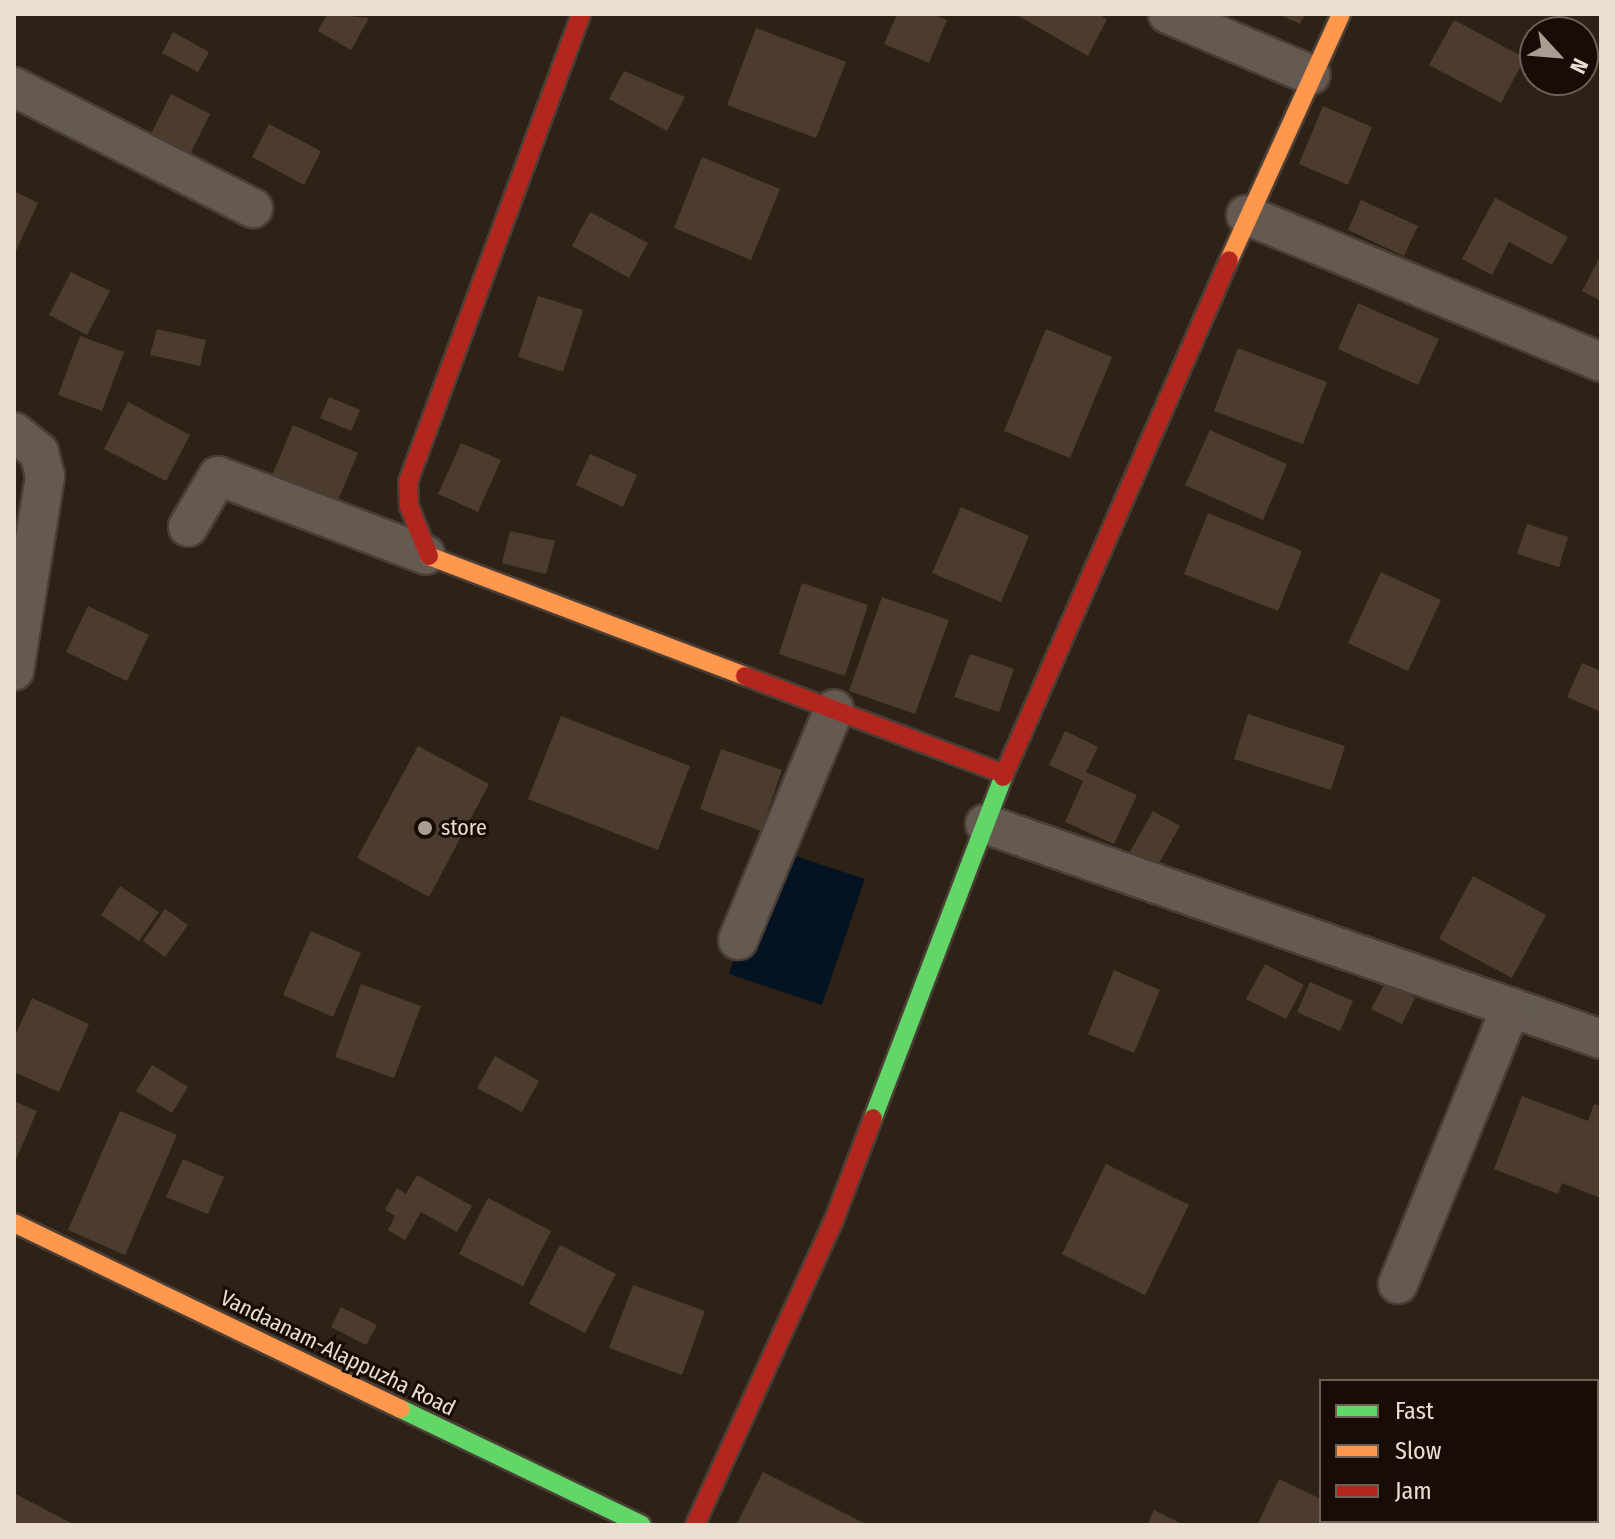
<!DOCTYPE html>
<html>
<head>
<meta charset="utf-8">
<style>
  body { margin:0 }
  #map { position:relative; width:1615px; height:1539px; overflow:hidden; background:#2e2217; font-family:"Fira Sans Condensed",sans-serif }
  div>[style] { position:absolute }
  .water>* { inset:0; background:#041322 }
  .building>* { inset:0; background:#4b3c2e }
  .roads { filter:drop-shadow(2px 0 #493e36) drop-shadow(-2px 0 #493e36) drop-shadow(0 2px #493e36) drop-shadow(0 -2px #493e36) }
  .street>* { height:38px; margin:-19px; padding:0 19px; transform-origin:19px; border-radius:19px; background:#645a52 }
  .fast>* { height:18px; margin:-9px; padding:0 9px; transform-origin:9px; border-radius:9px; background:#63d668 }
  .slow>* { height:18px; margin:-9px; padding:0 9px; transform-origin:9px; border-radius:9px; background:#ff974d }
  .jam>* { height:18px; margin:-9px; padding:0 9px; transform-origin:9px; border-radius:9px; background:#b3261e }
  .dots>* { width:22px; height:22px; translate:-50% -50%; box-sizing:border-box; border:4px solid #170d06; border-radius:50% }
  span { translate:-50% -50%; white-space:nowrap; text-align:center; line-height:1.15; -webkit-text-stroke:6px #170d06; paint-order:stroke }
  .poi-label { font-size:22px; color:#ecddd1 }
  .left { translate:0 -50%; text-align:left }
  .street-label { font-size:22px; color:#ecddd1 }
  .frame { position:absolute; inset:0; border:16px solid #ecddd1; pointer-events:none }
  .legend { position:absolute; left:1319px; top:1379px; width:280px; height:144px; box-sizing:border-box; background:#170d06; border:2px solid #6c6057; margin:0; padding:10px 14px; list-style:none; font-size:24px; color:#ecddd1 }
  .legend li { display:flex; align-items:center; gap:16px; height:40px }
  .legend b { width:40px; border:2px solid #6c6057 }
  .north { position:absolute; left:1519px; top:16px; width:80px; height:80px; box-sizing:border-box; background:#170d06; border:2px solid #6c6057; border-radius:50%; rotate:116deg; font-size:22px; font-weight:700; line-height:32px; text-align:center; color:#ecddd1 }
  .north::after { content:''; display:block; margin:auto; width:28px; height:36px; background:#aa9c90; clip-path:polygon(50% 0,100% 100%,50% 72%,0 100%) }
</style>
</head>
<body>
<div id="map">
  <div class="water">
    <i style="clip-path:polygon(771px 848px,865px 879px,822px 1005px,729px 974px)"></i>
  </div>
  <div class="building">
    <i style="clip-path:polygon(327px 14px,369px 18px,351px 50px,318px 31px)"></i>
    <i style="clip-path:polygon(897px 14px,932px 14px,947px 20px,929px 63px,884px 44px)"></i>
    <i style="clip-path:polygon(1015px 14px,1098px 14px,1107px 19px,1088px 56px)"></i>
    <i style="clip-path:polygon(1278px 14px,1305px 14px,1300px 24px)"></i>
    <i style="clip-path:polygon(1454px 20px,1525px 58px,1501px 103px,1429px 65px)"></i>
    <i style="clip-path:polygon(756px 28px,846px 62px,816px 138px,727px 105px)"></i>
    <i style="clip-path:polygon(173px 32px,209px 52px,198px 72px,162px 53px)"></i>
    <i style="clip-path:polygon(624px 71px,685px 97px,667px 131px,609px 99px)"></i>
    <i style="clip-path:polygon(171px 94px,210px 114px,184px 166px,145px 146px)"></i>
    <i style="clip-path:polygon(1323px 106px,1372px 127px,1348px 185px,1299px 164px)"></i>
    <i style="clip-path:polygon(269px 124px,321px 151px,304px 185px,252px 157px)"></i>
    <i style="clip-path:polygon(702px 157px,780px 189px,751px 260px,674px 228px)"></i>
    <i style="clip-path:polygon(14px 191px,38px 203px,14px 255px)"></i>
    <i style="clip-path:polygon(1495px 198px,1568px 237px,1552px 265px,1509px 242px,1492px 275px,1462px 259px)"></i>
    <i style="clip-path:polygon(1361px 200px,1418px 226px,1404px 256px,1348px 230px)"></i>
    <i style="clip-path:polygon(590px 212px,648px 243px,629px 278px,572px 246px)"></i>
    <i style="clip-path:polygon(1601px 255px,1601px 301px,1582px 291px)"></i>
    <i style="clip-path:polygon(71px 272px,110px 291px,87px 335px,49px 315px)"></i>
    <i style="clip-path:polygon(538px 296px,583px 310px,563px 372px,518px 357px)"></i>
    <i style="clip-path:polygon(1358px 303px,1439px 339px,1418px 385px,1338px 349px)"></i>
    <i style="clip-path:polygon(157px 329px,206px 340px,200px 366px,150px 355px)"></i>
    <i style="clip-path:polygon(1046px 329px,1112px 357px,1070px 458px,1004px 431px)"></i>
    <i style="clip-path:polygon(80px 336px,124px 352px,102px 411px,58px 395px)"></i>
    <i style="clip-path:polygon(1238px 348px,1327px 382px,1303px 444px,1214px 411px)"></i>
    <i style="clip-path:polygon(329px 397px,360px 410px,351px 431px,320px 418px)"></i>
    <i style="clip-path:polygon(128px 402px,190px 435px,166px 481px,104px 449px)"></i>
    <i style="clip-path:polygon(293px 425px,358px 453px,333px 512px,268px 485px)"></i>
    <i style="clip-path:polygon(1210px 430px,1287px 464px,1263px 520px,1185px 485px)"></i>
    <i style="clip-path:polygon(461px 443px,501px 460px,478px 512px,438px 494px)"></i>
    <i style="clip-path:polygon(590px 454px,637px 475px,623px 507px,576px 485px)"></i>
    <i style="clip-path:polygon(961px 507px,1029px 536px,1001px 602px,932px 573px)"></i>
    <i style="clip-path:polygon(1208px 513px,1302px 551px,1278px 611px,1184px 574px)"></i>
    <i style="clip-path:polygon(1527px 524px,1568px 537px,1559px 567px,1517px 554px)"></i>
    <i style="clip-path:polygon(510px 531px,555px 541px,546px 574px,502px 563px)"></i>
    <i style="clip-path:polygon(1381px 572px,1441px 600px,1408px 671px,1348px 643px)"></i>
    <i style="clip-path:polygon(802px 583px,868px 605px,845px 676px,779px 654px)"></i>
    <i style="clip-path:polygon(882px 597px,949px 620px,915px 714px,849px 691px)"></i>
    <i style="clip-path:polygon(88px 606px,149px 635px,127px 681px,66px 652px)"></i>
    <i style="clip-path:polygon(970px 654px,1014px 669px,999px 712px,954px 697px)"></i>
    <i style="clip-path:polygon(1582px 663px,1601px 671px,1601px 712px,1567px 697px)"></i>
    <i style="clip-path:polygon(1248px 714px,1345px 746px,1331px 790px,1234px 759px)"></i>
    <i style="clip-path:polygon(561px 716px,690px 766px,658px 850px,528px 799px)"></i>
    <i style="clip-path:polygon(1065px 731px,1098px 747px,1086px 772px,1137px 795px,1114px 844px,1065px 822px,1083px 781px,1049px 765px)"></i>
    <i style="clip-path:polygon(418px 746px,489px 784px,429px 897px,357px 858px)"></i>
    <i style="clip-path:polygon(721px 749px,782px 770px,761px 831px,700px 809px)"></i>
    <i style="clip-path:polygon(1153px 811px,1180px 826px,1154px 872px,1127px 857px)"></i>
    <i style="clip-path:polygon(1473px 876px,1546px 915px,1512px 978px,1439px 939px)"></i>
    <i style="clip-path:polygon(120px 886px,159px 912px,139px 941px,101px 915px)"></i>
    <i style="clip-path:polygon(165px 909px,188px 925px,165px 957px,143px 941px)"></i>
    <i style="clip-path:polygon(311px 931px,361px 953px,333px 1017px,283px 995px)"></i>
    <i style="clip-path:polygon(1265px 964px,1304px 985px,1286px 1019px,1246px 999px)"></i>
    <i style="clip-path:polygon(1114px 970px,1160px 990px,1134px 1053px,1088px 1034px)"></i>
    <i style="clip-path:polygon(1310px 982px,1353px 1001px,1340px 1031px,1297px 1012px)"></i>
    <i style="clip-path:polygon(1385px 983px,1415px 998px,1402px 1024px,1371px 1009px)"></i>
    <i style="clip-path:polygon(361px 984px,421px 1006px,394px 1078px,335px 1057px)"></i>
    <i style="clip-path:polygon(32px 998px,89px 1024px,59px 1092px,14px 1072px,14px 1038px)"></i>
    <i style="clip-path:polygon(495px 1056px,539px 1081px,522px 1112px,477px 1088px)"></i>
    <i style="clip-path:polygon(152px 1065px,188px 1087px,172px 1113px,136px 1091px)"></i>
    <i style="clip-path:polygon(1522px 1096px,1588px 1121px,1594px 1104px,1601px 1106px,1601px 1198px,1562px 1183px,1558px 1194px,1494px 1169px)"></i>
    <i style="clip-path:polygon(14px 1101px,37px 1111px,14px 1164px)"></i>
    <i style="clip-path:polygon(120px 1111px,177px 1135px,125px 1255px,68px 1230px)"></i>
    <i style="clip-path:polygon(183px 1159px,224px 1177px,208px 1214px,166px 1197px)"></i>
    <i style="clip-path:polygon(1106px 1164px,1189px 1205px,1145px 1295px,1062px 1254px)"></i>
    <i style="clip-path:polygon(417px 1175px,472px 1206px,457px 1232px,421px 1212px,405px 1240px,388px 1230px,395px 1216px,385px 1210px,397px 1188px,406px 1194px)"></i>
    <i style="clip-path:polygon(488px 1198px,551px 1231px,523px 1286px,459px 1254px)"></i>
    <i style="clip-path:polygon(560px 1245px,616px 1274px,585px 1333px,529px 1304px)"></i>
    <i style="clip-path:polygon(633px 1285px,705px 1311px,682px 1375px,609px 1348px)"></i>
    <i style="clip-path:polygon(341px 1307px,377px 1325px,366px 1345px,331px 1327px)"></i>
    <i style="clip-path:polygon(763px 1472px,864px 1523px,863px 1525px,736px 1525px)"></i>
    <i style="clip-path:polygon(1279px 1479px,1321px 1499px,1321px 1521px,1330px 1521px,1328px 1525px,1257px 1525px)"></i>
    <i style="clip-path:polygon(14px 1493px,71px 1523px,70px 1525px,14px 1525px)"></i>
    <i style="clip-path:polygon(1154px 1510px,1184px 1525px,1147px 1525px)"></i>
    <i style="clip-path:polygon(1410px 1521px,1492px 1521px,1408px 1525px)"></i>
  </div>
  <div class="roads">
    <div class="street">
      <i style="left:1168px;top:14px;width:155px;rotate:23.1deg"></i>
      <i style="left:14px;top:87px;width:268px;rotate:26.9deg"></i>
      <i style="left:1246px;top:215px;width:384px;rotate:22.5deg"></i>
      <i style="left:14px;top:432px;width:32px;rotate:39deg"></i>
      <i style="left:39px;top:452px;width:25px;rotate:76deg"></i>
      <i style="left:45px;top:476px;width:197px;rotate:99deg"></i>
      <i style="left:188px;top:527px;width:59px;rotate:-59.5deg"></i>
      <i style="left:218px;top:476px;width:222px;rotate:20.8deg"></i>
      <i style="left:985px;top:824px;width:652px;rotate:19.24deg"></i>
      <i style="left:738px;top:940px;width:250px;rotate:-67.4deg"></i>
      <i style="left:1398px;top:1284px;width:299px;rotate:-67.8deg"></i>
    </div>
    <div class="fast">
      <i style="left:873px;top:1118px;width:365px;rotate:-69.1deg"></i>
      <i style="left:401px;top:1409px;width:267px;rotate:25.7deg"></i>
    </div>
    <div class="slow">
      <i style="left:1229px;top:260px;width:270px;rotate:-65.5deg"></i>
      <i style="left:429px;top:556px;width:338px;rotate:20.8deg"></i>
      <i style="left:14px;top:1223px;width:429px;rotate:25.7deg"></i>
    </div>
    <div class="jam">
      <i style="left:429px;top:556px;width:54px;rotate:-111.8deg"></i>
      <i style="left:409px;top:506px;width:24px;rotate:-92deg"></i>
      <i style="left:408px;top:482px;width:499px;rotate:-69.7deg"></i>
      <i style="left:745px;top:676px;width:277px;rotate:20.7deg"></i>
      <i style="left:1003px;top:777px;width:564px;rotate:-66.39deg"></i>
      <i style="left:695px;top:1525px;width:335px;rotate:-65.5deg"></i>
      <i style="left:834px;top:1220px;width:109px;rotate:-69.1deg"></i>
    </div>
  </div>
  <div class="dots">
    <i style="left:425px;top:828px;background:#aa9c90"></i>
  </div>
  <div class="poi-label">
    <span class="left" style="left:441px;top:828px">store</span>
  </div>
  <div class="street-label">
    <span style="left:338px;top:1353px;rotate:26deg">Vandaanam-Alappuzha Road</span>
  </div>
  <div class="frame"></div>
  <ul class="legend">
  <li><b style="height:10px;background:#63d668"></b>Fast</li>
  <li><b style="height:10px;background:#ff974d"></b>Slow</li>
  <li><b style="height:10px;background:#b3261e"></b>Jam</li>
  </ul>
  <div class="north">N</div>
</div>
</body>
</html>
